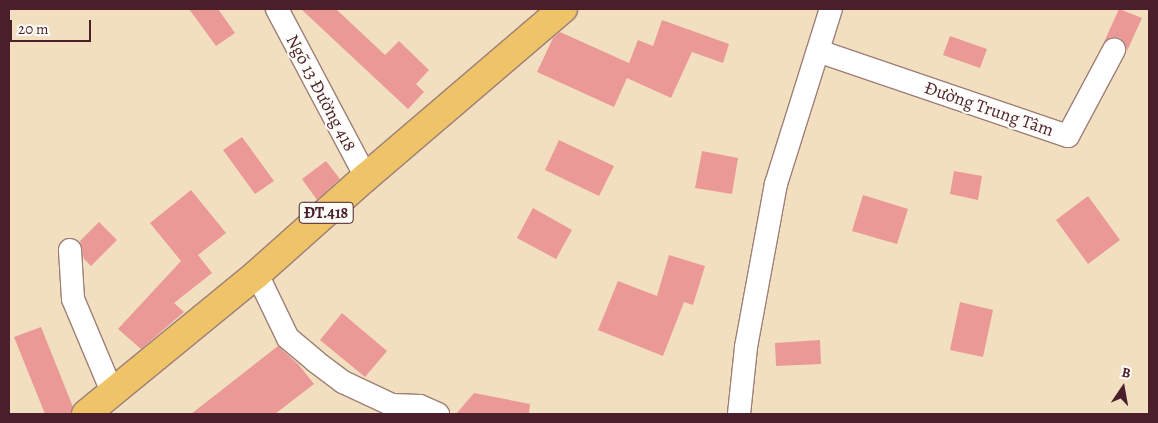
<!DOCTYPE html>
<html>
<head>
<meta charset="utf-8">
<style>
  body { margin:0 }
  #map { position:relative; width:1158px; height:423px; overflow:hidden; background:#f1dfc0; font-family:Alegreya,serif }
  div>[style] { position:absolute }
  .building>* { inset:0; background:#eb9996 }
  .roads { filter:drop-shadow(1px 0 #9e7f76) drop-shadow(-1px 0 #9e7f76) drop-shadow(0 1px #9e7f76) drop-shadow(0 -1px #9e7f76) }
  .minor>* { height:22px; margin:-11px; padding:0 11px; transform-origin:11px; border-radius:11px; background:#fff }
  .primary>* { height:28px; margin:-14px; padding:0 14px; transform-origin:14px; border-radius:14px; background:#efc469 }
  span { translate:-50% -50%; white-space:nowrap; text-align:center; line-height:1.15; -webkit-text-stroke:4.5px #fdfcf7; paint-order:stroke }
  .shield-label span { padding:1px 4px; background:#fdfcf7; border:1px solid; border-radius:4px; -webkit-text-stroke-width:0 }
  .shield-label { font-size:16px; color:#4a1f2b; font-weight:700 }
  .street-label { font-size:18px; color:#4a1f2b }
  .frame { position:absolute; inset:0; border:10px solid #4a1f2b; pointer-events:none }
  .north { position:absolute; left:1098px; top:363px; width:50px; height:50px; -webkit-text-stroke:4px #fdfcf7; paint-order:stroke; rotate:12deg; font-size:14px; font-weight:700; line-height:20px; text-align:center; color:#4a1f2b }
  .north::after { content:''; display:block; margin:auto; width:18px; height:22px; background:#4a1f2b; clip-path:polygon(50% 0,100% 100%,50% 72%,0 100%) }
  .scale { position:absolute; left:10px; top:20px; width:81px; height:22px; box-sizing:border-box; border:2px solid #4a1f2b; border-top:0; padding-left:6px; font-size:15px; line-height:18px; white-space:nowrap; color:#4a1f2b; -webkit-text-stroke:4px #fdfcf7; paint-order:stroke }
</style>
</head>
<body>
<div id="map">
  <div class="building">
    <i style="clip-path:polygon(189px 9px,218px 9px,235px 33px,216px 46px)"></i>
    <i style="clip-path:polygon(301px 9px,336px 9px,385px 55px,399px 41px,429px 70px,416px 84px,424px 92px,408px 109px)"></i>
    <i style="clip-path:polygon(1119px 9px,1142px 18px,1127px 51px,1125px 44px,1120px 38px,1113px 37px,1104px 42px)"></i>
    <i style="clip-path:polygon(662px 20px,729px 44px,723px 63px,692px 52px,671px 98px,627px 78px,614px 107px,537px 72px,553px 38px,560px 32px,629px 63px,638px 40px,653px 46px)"></i>
    <i style="clip-path:polygon(950px 36px,987px 49px,980px 68px,943px 55px)"></i>
    <i style="clip-path:polygon(242px 137px,274px 181px,255px 194px,223px 150px)"></i>
    <i style="clip-path:polygon(559px 140px,614px 166px,599px 196px,545px 170px)"></i>
    <i style="clip-path:polygon(702px 151px,738px 158px,732px 194px,695px 188px)"></i>
    <i style="clip-path:polygon(326px 161px,340px 179px,317px 200px,302px 179px)"></i>
    <i style="clip-path:polygon(954px 171px,982px 176px,978px 200px,950px 194px)"></i>
    <i style="clip-path:polygon(191px 190px,226px 233px,198px 255px,212px 273px,174px 303px,184px 312px,141px 349px,118px 329px,181px 261px,150px 223px)"></i>
    <i style="clip-path:polygon(863px 195px,908px 209px,897px 244px,852px 231px)"></i>
    <i style="clip-path:polygon(1088px 196px,1120px 240px,1088px 264px,1056px 220px)"></i>
    <i style="clip-path:polygon(533px 208px,572px 230px,556px 259px,517px 238px)"></i>
    <i style="clip-path:polygon(99px 222px,117px 240px,91px 266px,84px 259px,80px 241px)"></i>
    <i style="clip-path:polygon(669px 255px,705px 266px,693px 305px,684px 302px,663px 356px,598px 330px,618px 281px,657px 296px)"></i>
    <i style="clip-path:polygon(960px 302px,993px 310px,983px 357px,950px 350px)"></i>
    <i style="clip-path:polygon(342px 313px,387px 351px,365px 377px,320px 340px)"></i>
    <i style="clip-path:polygon(41px 327px,73px 407px,71px 414px,45px 414px,14px 337px)"></i>
    <i style="clip-path:polygon(820px 340px,821px 364px,776px 366px,775px 343px)"></i>
    <i style="clip-path:polygon(278px 346px,298px 364px,314px 384px,275px 414px,191px 414px)"></i>
    <i style="clip-path:polygon(474px 393px,530px 404px,529px 414px,456px 414px)"></i>
  </div>
  <div class="roads">
    <div class="minor">
      <i style="left:277px;top:9px;width:190px;rotate:62.1deg"></i>
      <i style="left:818px;top:51px;width:264px;rotate:18.8deg"></i>
      <i style="left:1068px;top:136px;width:98px;rotate:-61.9deg"></i>
      <i style="left:70px;top:250px;width:49px;rotate:86.5deg"></i>
      <i style="left:73px;top:299px;width:101px;rotate:67.2deg"></i>
      <i style="left:257px;top:274px;width:71px;rotate:64.2deg"></i>
      <i style="left:288px;top:338px;width:35px;rotate:40deg"></i>
      <i style="left:315px;top:361px;width:35px;rotate:37deg"></i>
      <i style="left:343px;top:382px;width:54px;rotate:25.1deg"></i>
      <i style="left:392px;top:405px;width:28px;rotate:2deg"></i>
      <i style="left:420px;top:406px;width:20px;rotate:24deg"></i>
      <i style="left:739px;top:414px;width:67px;rotate:-84deg"></i>
      <i style="left:746px;top:347px;width:166px;rotate:-79.6deg"></i>
      <i style="left:776px;top:184px;width:183px;rotate:-72.6deg"></i>
    </div>
    <div class="primary">
      <i style="left:86px;top:414px;width:221px;rotate:-39.3deg"></i>
      <i style="left:257px;top:274px;width:146px;rotate:-41.7deg"></i>
      <i style="left:366px;top:177px;width:259px;rotate:-40.5deg"></i>
    </div>
  </div>
  <div class="shield-label">
    <span style="left:326px;top:213px">ĐT.418</span>
  </div>
  <div class="street-label">
    <span style="left:321px;top:93px;rotate:62deg">Ngõ 13 Đường 418</span>
    <span style="left:989px;top:109px;rotate:19deg">Đường Trung Tâm</span>
  </div>
  <div class="frame"></div>
  <div class="north">B</div>
  <div class="scale">20 m</div>
</div>
</body>
</html>
